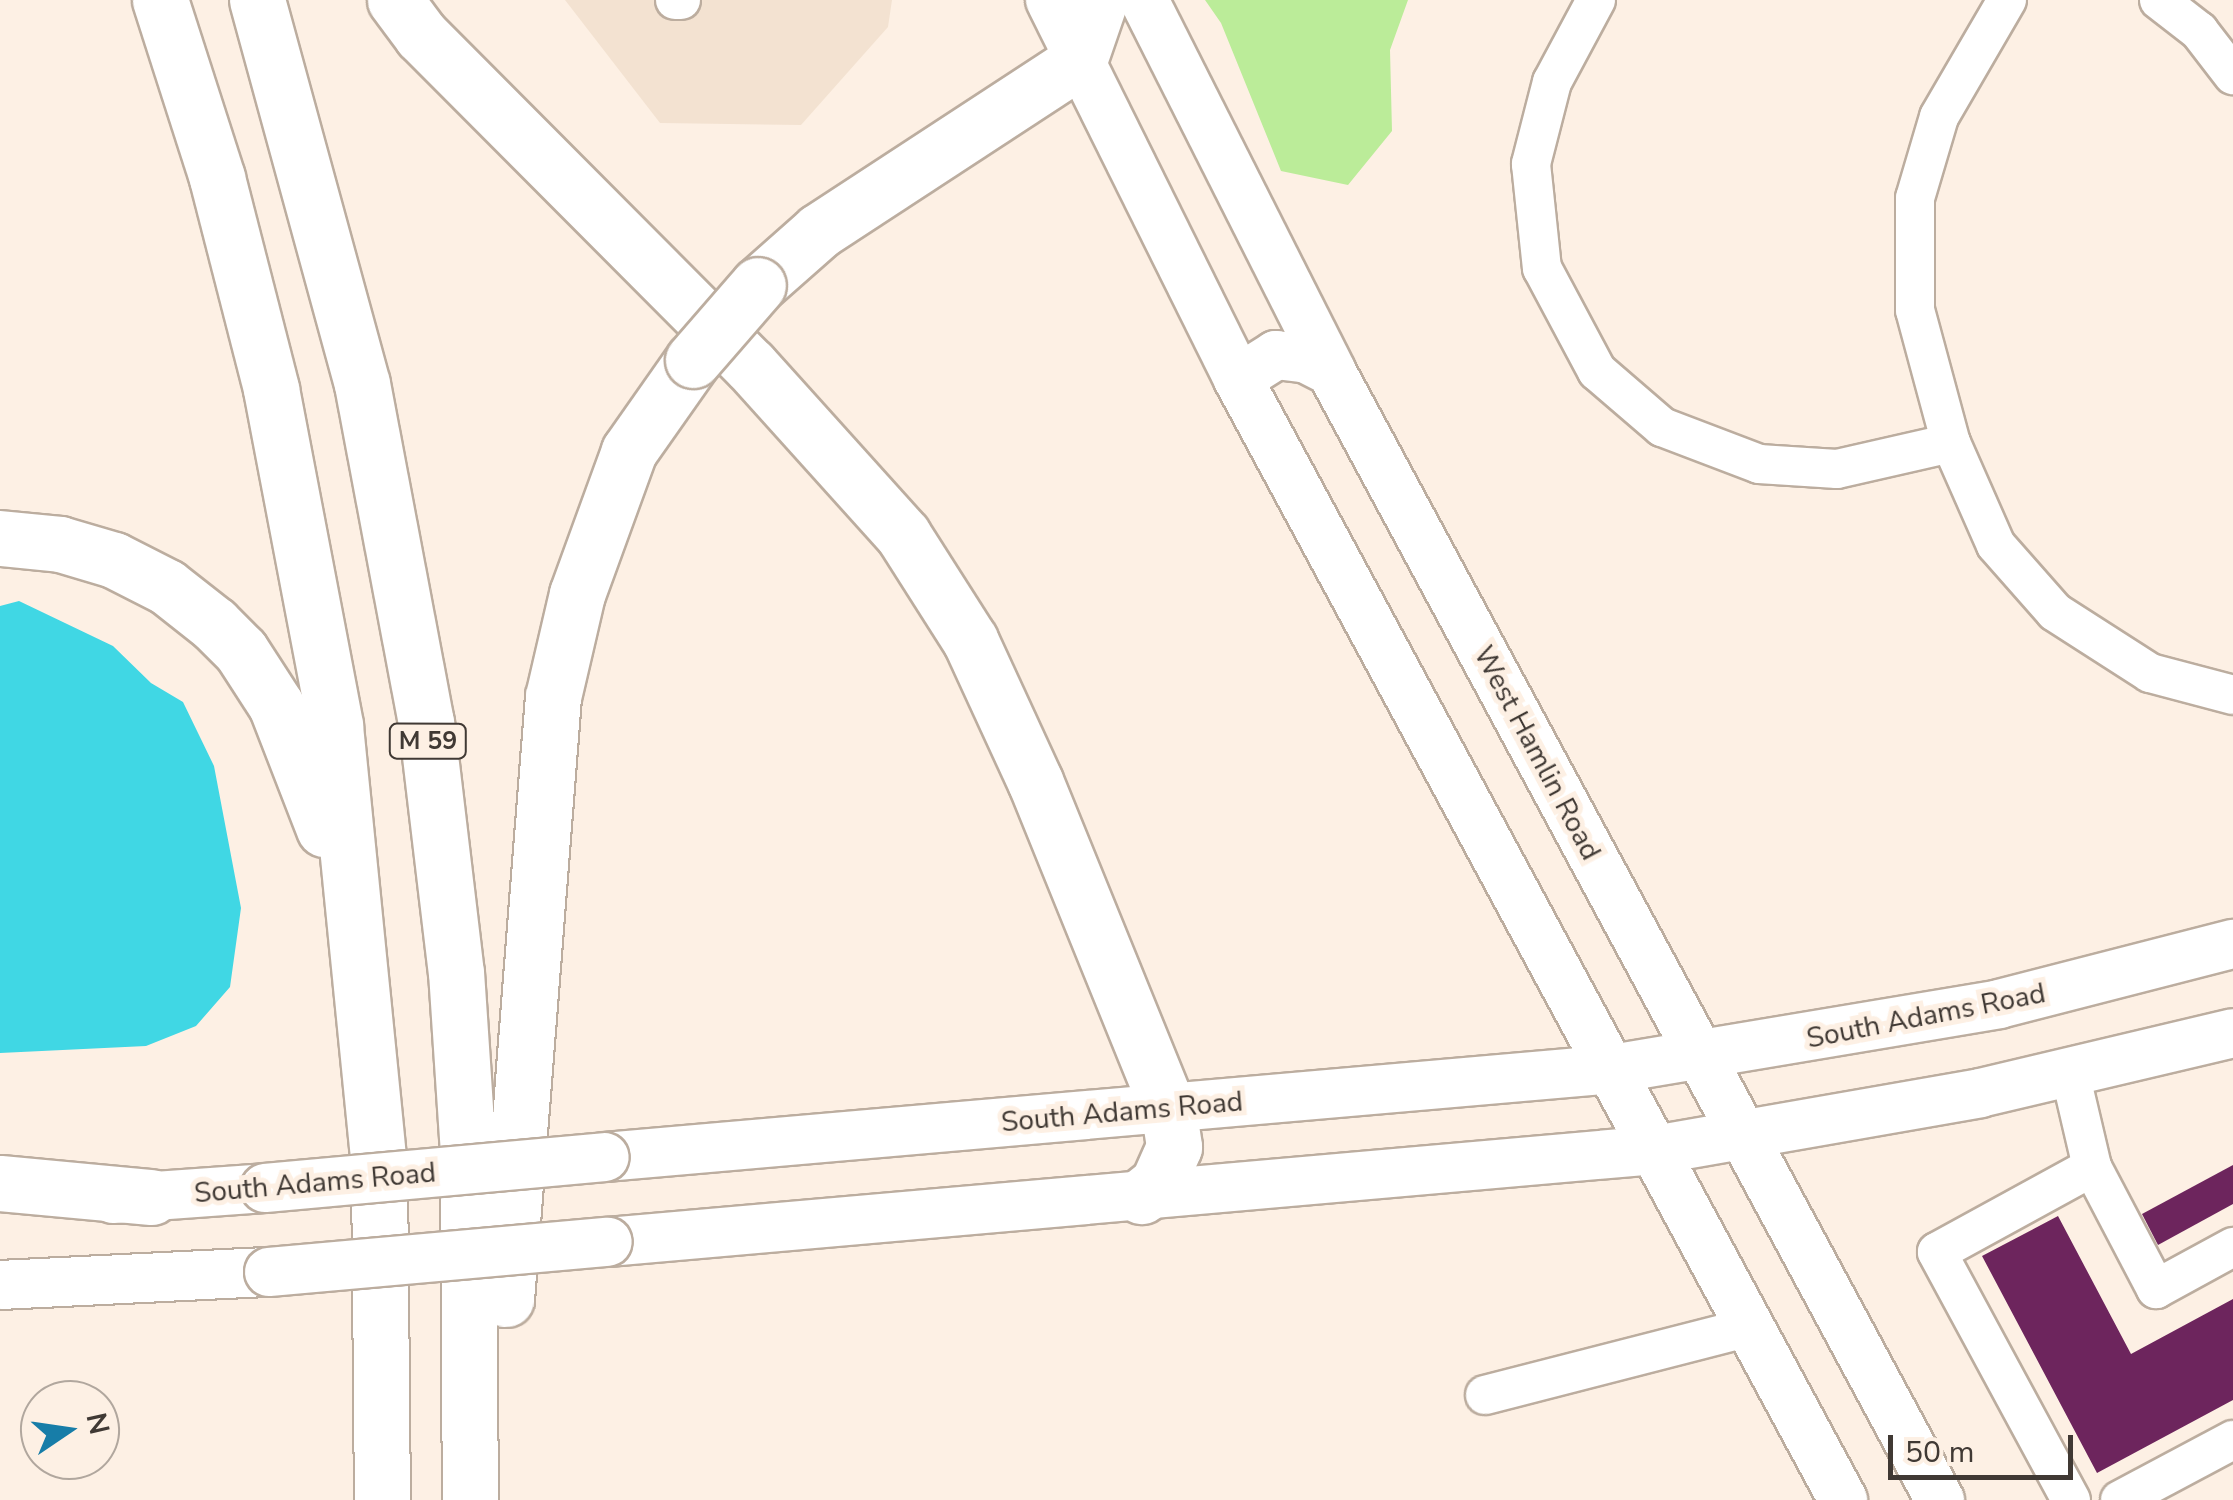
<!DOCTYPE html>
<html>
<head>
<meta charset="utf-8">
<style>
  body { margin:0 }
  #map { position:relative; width:2233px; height:1500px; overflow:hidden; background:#fdf0e4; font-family:"Nunito Sans",sans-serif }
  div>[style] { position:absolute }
  .commercial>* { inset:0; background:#f3e2d1 }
  .green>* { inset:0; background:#bbec99 }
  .water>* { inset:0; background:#40d7e4 }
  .building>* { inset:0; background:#6d255d }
  .roads { filter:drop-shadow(2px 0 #bcad9f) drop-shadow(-2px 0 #bcad9f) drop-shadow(0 2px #bcad9f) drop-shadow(0 -2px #bcad9f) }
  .minor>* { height:38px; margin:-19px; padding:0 19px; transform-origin:19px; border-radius:19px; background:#fff }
  .major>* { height:48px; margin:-24px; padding:0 24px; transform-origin:24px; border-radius:24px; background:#fff }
  .highway>* { height:55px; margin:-27.5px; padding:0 27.5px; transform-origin:27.5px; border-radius:27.5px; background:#fff }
  .bridges { filter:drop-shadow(2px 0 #bcad9f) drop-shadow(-2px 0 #bcad9f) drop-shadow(0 2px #bcad9f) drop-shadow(0 -2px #bcad9f) }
  .major-bridge>* { height:48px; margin:-24px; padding:0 24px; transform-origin:24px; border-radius:24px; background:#fff }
  .highway-bridge>* { height:55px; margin:-27.5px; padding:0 27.5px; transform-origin:27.5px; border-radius:27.5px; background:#fff }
  span { translate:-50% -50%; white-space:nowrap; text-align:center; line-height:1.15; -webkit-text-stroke:10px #fdf0e4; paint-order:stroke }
  .shield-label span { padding:2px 8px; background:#fdf0e4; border:2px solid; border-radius:8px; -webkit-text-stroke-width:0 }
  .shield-label { font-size:25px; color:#403934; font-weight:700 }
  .street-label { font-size:28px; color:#403934 }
  .north { position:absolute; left:20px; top:1380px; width:100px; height:100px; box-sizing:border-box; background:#fdf0e4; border:2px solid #b1a79e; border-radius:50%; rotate:77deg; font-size:28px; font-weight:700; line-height:40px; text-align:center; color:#403934 }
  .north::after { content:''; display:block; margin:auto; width:35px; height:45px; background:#177da8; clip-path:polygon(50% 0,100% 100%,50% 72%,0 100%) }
  .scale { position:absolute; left:1888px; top:1435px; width:185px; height:45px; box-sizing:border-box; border:5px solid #403934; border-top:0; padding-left:12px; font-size:30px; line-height:35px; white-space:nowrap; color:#403934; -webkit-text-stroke:8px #fdf0e4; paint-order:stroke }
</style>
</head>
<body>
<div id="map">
  <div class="commercial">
    <i style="clip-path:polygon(565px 0,892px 0,888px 27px,801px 125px,660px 123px)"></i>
  </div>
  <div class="green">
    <i style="clip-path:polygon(1205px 0,1408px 0,1390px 50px,1392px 131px,1348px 185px,1281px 171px,1221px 23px)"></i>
  </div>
  <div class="water">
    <i style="clip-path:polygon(19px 601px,113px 646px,151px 683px,183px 702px,214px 766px,241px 908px,230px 987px,196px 1026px,146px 1046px,0 1053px,0 606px)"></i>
  </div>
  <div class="building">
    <i style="clip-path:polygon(2233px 1165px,2233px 1204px,2158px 1245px,2142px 1214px)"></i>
    <i style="clip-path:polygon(2058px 1216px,2131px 1354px,2233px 1299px,2233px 1400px,2097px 1473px,1982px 1256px)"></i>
  </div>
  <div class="roads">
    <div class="minor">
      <i style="left:675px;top:0;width:6px"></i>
      <i style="left:1596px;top:0;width:93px;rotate:118.2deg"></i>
      <i style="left:1552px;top:82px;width:85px;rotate:104.4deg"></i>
      <i style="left:1531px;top:164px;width:105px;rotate:84deg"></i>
      <i style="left:1542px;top:268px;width:117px;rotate:61.9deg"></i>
      <i style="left:1597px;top:371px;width:86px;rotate:40.7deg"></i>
      <i style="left:1662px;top:427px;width:104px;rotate:20.9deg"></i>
      <i style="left:1759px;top:464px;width:78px;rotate:3.7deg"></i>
      <i style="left:1837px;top:469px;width:117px;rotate:-12.8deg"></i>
      <i style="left:2007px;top:0;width:135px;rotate:120.2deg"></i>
      <i style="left:1939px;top:117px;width:84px;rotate:106.5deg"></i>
      <i style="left:1915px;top:198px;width:112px;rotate:90deg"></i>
      <i style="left:1915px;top:310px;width:138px;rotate:74.9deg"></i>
      <i style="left:1951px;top:443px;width:111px;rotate:66.2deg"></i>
      <i style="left:1996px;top:545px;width:89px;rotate:48.6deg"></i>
      <i style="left:2055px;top:612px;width:113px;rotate:32.7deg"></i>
      <i style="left:2150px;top:673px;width:86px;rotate:14.8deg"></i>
      <i style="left:2159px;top:0;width:51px;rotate:37.8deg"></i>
      <i style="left:2199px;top:31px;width:56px;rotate:52.3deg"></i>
      <i style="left:2070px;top:1073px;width:97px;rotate:76.8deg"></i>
      <i style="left:2092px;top:1167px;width:138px;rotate:62.3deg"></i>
      <i style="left:2156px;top:1289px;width:88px;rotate:-28.6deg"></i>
      <i style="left:1485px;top:1395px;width:274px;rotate:-14.4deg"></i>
      <i style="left:2071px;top:1500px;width:282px;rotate:-118.4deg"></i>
      <i style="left:1937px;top:1252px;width:177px;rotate:-28.7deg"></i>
      <i style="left:2120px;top:1500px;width:128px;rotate:-28deg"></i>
    </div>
    <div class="major">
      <i style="left:1050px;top:0;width:423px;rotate:63.6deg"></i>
      <i style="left:1238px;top:379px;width:1274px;rotate:61.64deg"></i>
      <i style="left:1144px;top:0;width:415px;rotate:63.2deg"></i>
      <i style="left:1331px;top:371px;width:1283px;rotate:61.66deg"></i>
      <i style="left:1238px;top:379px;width:45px;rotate:-32.3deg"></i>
      <i style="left:1276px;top:355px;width:31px;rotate:7deg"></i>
      <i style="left:1307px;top:359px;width:27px;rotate:27deg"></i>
      <i style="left:605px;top:1157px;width:1011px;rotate:-4.99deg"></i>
      <i style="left:1612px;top:1069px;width:392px;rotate:-9.5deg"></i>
      <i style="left:1999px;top:1004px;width:242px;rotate:-14.4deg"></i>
      <i style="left:113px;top:1199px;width:152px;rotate:-4.1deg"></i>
      <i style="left:608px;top:1242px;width:1051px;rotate:-5.02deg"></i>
      <i style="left:1655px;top:1150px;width:330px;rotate:-9.9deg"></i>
      <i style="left:1980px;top:1093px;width:260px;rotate:-13.3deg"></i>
      <i style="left:0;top:1285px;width:269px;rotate:-2.8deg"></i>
    </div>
    <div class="highway">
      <i style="left:160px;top:0;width:187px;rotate:72.2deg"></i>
      <i style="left:217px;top:178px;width:218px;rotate:75.6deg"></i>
      <i style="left:271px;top:389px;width:343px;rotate:79.2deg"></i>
      <i style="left:335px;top:726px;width:440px;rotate:84.3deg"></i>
      <i style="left:379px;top:1164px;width:336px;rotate:89.5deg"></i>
      <i style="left:257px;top:0;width:398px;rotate:74.7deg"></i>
      <i style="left:362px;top:384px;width:344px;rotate:79.3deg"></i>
      <i style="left:426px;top:722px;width:252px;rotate:83.2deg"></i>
      <i style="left:456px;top:972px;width:179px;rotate:86.2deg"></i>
      <i style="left:468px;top:1151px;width:349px;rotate:89.7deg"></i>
      <i style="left:395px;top:0;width:44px;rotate:53.4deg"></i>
      <i style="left:421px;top:35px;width:467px;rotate:45.1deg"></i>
      <i style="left:751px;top:366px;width:227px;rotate:48deg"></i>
      <i style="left:903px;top:535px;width:125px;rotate:57.5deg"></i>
      <i style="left:970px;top:640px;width:155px;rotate:65.3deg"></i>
      <i style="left:1035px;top:781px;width:353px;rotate:67.9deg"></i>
      <i style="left:1168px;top:1108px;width:39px;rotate:81deg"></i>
      <i style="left:1174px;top:1147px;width:39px;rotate:114deg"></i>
      <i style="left:1158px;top:1183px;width:21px;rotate:141deg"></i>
      <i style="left:758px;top:285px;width:81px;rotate:-41.5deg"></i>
      <i style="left:819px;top:231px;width:311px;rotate:-33.2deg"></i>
      <i style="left:1079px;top:61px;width:65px;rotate:-71deg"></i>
      <i style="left:0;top:538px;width:60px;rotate:5.7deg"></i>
      <i style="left:60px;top:544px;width:56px;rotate:16.5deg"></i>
      <i style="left:114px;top:560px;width:59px;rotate:27deg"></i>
      <i style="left:167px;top:587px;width:60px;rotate:38.2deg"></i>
      <i style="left:214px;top:624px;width:38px;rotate:45deg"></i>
      <i style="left:241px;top:651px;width:64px;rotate:57.1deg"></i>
      <i style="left:276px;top:705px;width:133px;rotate:68.8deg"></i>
      <i style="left:0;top:1183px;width:152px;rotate:5.3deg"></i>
      <i style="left:506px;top:1299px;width:604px;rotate:-85.54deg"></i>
      <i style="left:553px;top:697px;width:106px;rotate:-76.9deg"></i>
      <i style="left:577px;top:594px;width:152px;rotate:-70deg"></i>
      <i style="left:629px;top:451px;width:111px;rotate:-54.9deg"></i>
    </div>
  </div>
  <div class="bridges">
    <div class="major-bridge">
      <i style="left:265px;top:1188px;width:341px;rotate:-5.2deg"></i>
      <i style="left:269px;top:1272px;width:340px;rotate:-5.1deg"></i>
    </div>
    <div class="highway-bridge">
      <i style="left:693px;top:360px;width:99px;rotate:-49.1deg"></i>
    </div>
  </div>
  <div class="shield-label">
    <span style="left:428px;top:741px">M 59</span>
  </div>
  <div class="street-label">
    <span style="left:1537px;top:753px;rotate:62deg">West Hamlin Road</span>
    <span style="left:1926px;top:1016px;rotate:-11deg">South Adams Road</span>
    <span style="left:1122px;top:1112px;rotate:-5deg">South Adams Road</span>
    <span style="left:315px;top:1183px;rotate:-5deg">South Adams Road</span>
  </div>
  <div class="north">N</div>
  <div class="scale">50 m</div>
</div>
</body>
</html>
